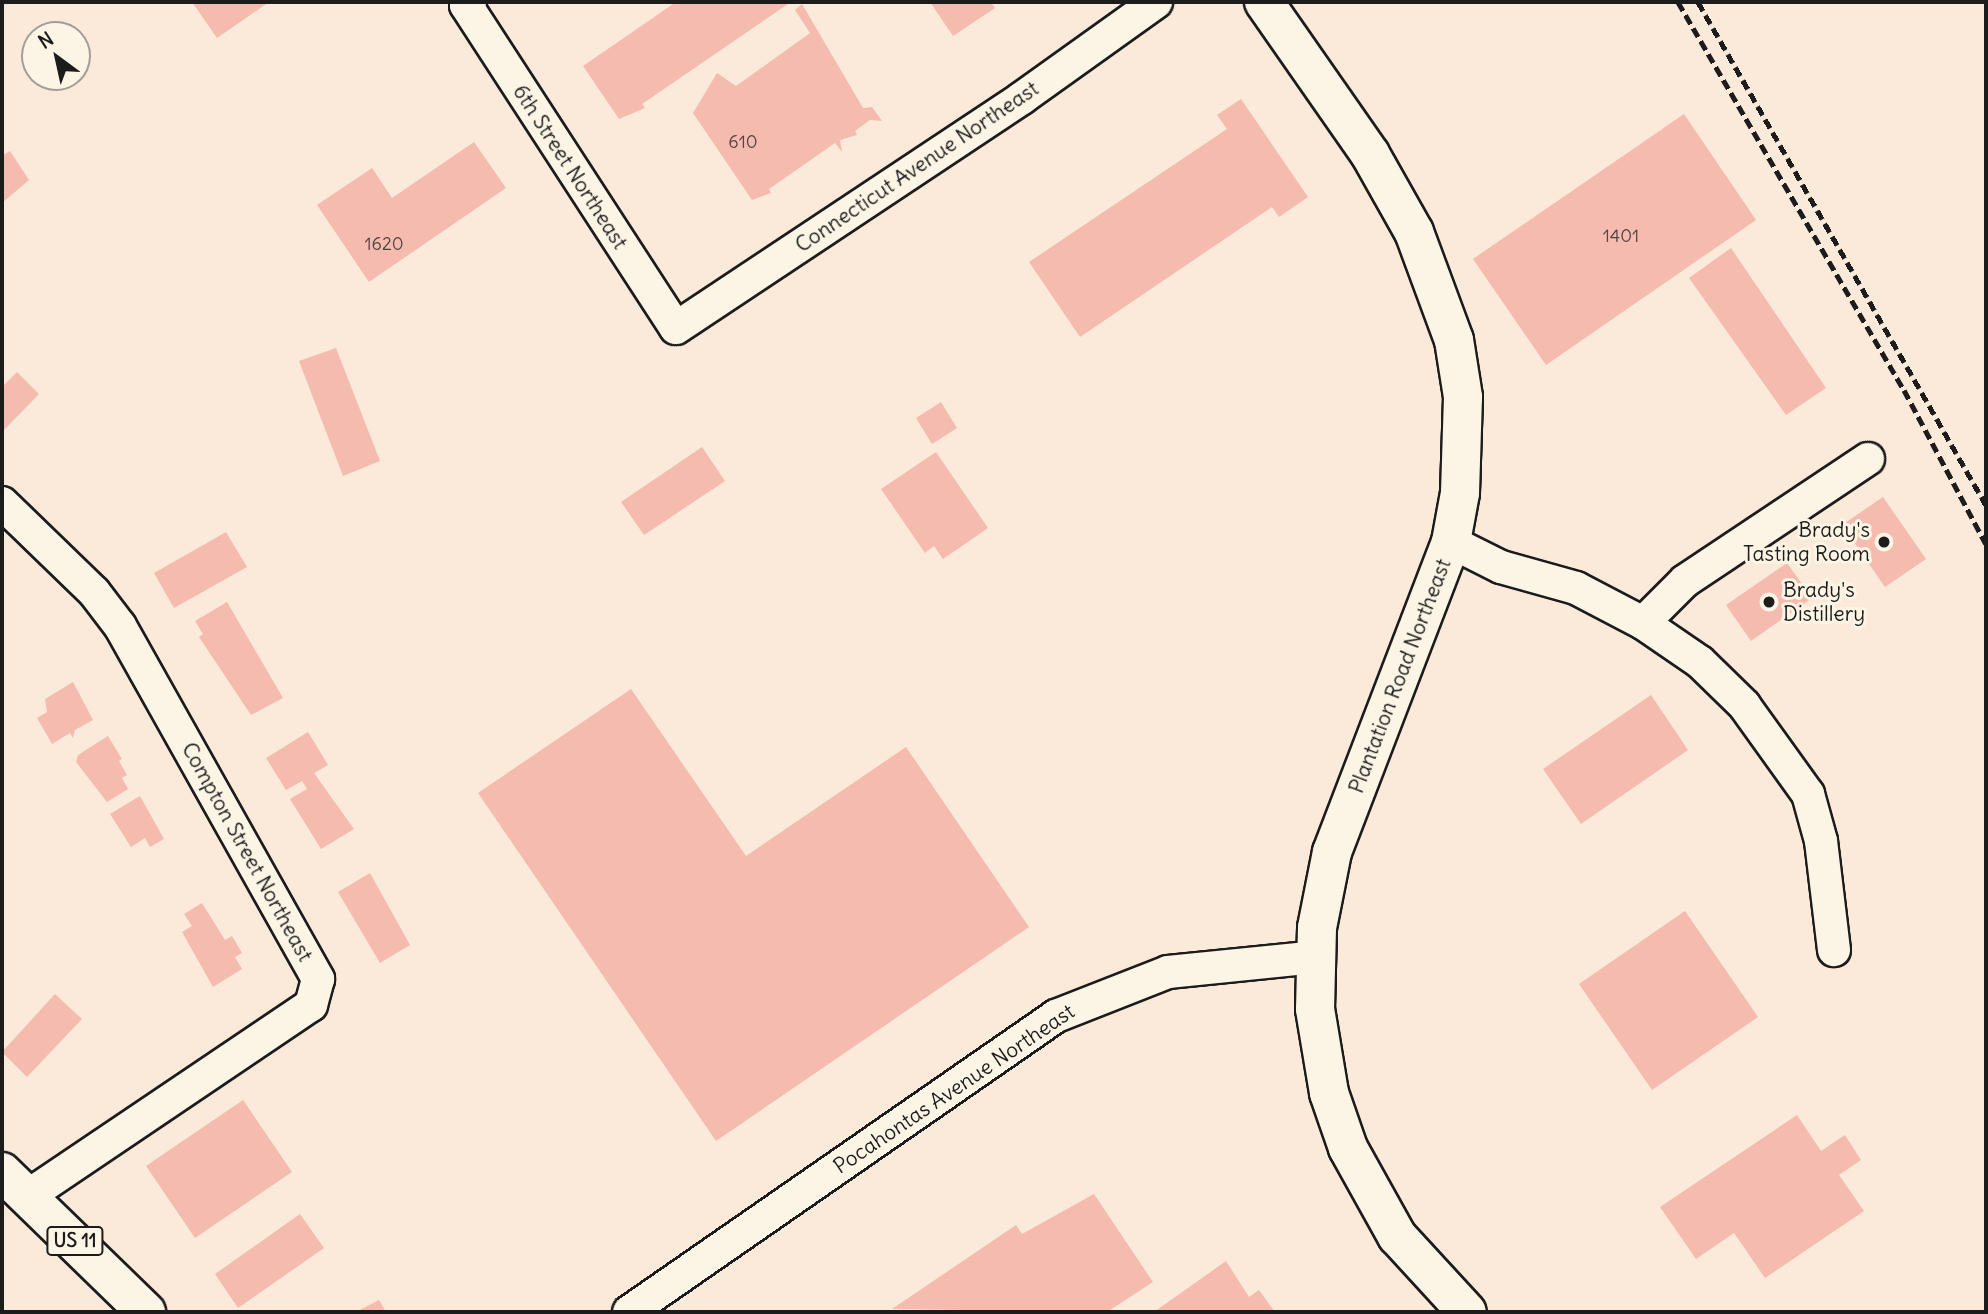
<!DOCTYPE html>
<html>
<head>
<meta charset="utf-8">
<style>
  body { margin:0 }
  #map { position:relative; width:1988px; height:1314px; overflow:hidden; background:#fbe9da; font-family:Delius,sans-serif }
  div>[style] { position:absolute }
  .building>* { inset:0; background:#f5bbaf }
  .roads { filter:drop-shadow(2px 0 #1c1c1c) drop-shadow(-2px 0 #1c1c1c) drop-shadow(0 2px #1c1c1c) drop-shadow(0 -2px #1c1c1c) }
  .minor>* { height:32px; margin:-16px; padding:0 16px; transform-origin:16px; border-radius:16px; background:#fcf5e5 }
  .tertiary>* { height:38px; margin:-19px; padding:0 19px; transform-origin:19px; border-radius:19px; background:#fcf5e5 }
  .primary>* { height:38px; margin:-19px; padding:0 19px; transform-origin:19px; border-radius:19px; background:#fcf5e5 }
  .rail>* { height:5px; margin-top:-2.5px; transform-origin:0; background:repeating-linear-gradient(90deg,#1c1c1c 0 10px,transparent 0 15px) }
  .dots>* { width:19px; height:19px; translate:-50% -50%; box-sizing:border-box; border:4px solid #fcf5e5; border-radius:50% }
  span { translate:-50% -50%; white-space:nowrap; text-align:center; line-height:1.15; -webkit-text-stroke:6px #fcf5e5; paint-order:stroke }
  .number-label { font-size:18px; color:#524441 }
  .number-label span { -webkit-text-stroke-width:0 }
  .shield-label span { padding:2px 5px; background:#fcf5e5; border:2px solid; border-radius:5px; -webkit-text-stroke-width:0 }
  .shield-label { font-size:19px; color:#1c1c1c; font-weight:700 }
  .street-label { font-size:21px; color:#1c1c1c }
  .poi-label { font-size:21px; color:#1c1c1c }
  .right { translate:-100% -50%; text-align:right }
  .left { translate:0 -50%; text-align:left }
  .frame { position:absolute; inset:0; border:4px solid #1c1c1c; pointer-events:none }
  .north { position:absolute; left:21px; top:21px; width:70px; height:70px; box-sizing:border-box; background:#fcf5e5; border:2px solid #a29e95; border-radius:50%; rotate:327deg; font-size:19px; font-weight:700; line-height:28px; text-align:center; color:#1c1c1c }
  .north::after { content:''; display:block; margin:auto; width:24px; height:32px; background:#1c1c1c; clip-path:polygon(50% 0,100% 100%,50% 72%,0 100%) }
</style>
</head>
<body>
<div id="map">
  <div class="building">
    <i style="clip-path:polygon(192px 2px,269px 2px,217px 38px)"></i>
    <i style="clip-path:polygon(676px 2px,791px 2px,642px 104px,645px 108px,619px 119px,583px 66px)"></i>
    <i style="clip-path:polygon(930px 2px,991px 2px,995px 8px,953px 36px)"></i>
    <i style="clip-path:polygon(802px 4px,863px 108px,872px 107px,882px 121px,870px 120px,855px 131px,857px 135px,840px 140px,842px 152px,835px 143px,769px 189px,771px 193px,752px 200px,693px 113px,717px 73px,736px 86px,810px 33px,795px 10px)"></i>
    <i style="clip-path:polygon(1241px 99px,1308px 197px,1279px 217px,1272px 207px,1080px 337px,1029px 262px,1227px 129px,1217px 115px)"></i>
    <i style="clip-path:polygon(1684px 114px,1756px 220px,1546px 365px,1473px 259px)"></i>
    <i style="clip-path:polygon(474px 142px,506px 188px,369px 282px,317px 205px,372px 168px,392px 198px)"></i>
    <i style="clip-path:polygon(10px 151px,29px 180px,2px 203px,2px 156px)"></i>
    <i style="clip-path:polygon(1731px 248px,1826px 388px,1786px 415px,1689px 278px)"></i>
    <i style="clip-path:polygon(336px 348px,380px 461px,343px 476px,299px 361px)"></i>
    <i style="clip-path:polygon(17px 372px,39px 394px,4px 430px,2px 387px)"></i>
    <i style="clip-path:polygon(941px 402px,957px 428px,932px 444px,916px 418px)"></i>
    <i style="clip-path:polygon(702px 447px,725px 481px,644px 535px,621px 502px)"></i>
    <i style="clip-path:polygon(936px 452px,988px 528px,943px 559px,934px 546px,925px 553px,881px 489px)"></i>
    <i style="clip-path:polygon(1883px 497px,1926px 559px,1885px 587px,1842px 525px)"></i>
    <i style="clip-path:polygon(226px 532px,247px 567px,174px 608px,154px 573px)"></i>
    <i style="clip-path:polygon(1787px 563px,1812px 598px,1751px 641px,1726px 605px)"></i>
    <i style="clip-path:polygon(227px 602px,283px 698px,251px 715px,199px 637px,203px 634px,195px 621px)"></i>
    <i style="clip-path:polygon(73px 682px,93px 720px,75px 730px,73px 738px,70px 733px,52px 744px,37px 718px,47px 712px,45px 699px)"></i>
    <i style="clip-path:polygon(631px 689px,746px 856px,906px 747px,1029px 927px,716px 1141px,478px 793px)"></i>
    <i style="clip-path:polygon(1651px 695px,1688px 750px,1581px 824px,1543px 769px)"></i>
    <i style="clip-path:polygon(308px 732px,328px 765px,314px 773px,354px 829px,321px 849px,290px 799px,307px 789px,302px 781px,286px 790px,266px 758px)"></i>
    <i style="clip-path:polygon(108px 736px,122px 759px,119px 761px,127px 775px,122px 778px,128px 789px,107px 802px,76px 762px,78px 755px)"></i>
    <i style="clip-path:polygon(140px 796px,164px 839px,150px 847px,145px 838px,131px 847px,110px 814px)"></i>
    <i style="clip-path:polygon(370px 873px,410px 945px,380px 963px,338px 892px)"></i>
    <i style="clip-path:polygon(202px 903px,225px 940px,232px 936px,242px 953px,235px 957px,242px 969px,213px 987px,182px 932px,192px 926px,184px 914px)"></i>
    <i style="clip-path:polygon(1685px 911px,1758px 1017px,1652px 1090px,1579px 984px)"></i>
    <i style="clip-path:polygon(55px 994px,82px 1019px,27px 1077px,2px 1052px)"></i>
    <i style="clip-path:polygon(243px 1100px,292px 1172px,195px 1238px,146px 1166px)"></i>
    <i style="clip-path:polygon(1797px 1115px,1821px 1151px,1845px 1135px,1861px 1160px,1839px 1175px,1864px 1211px,1765px 1278px,1734px 1233px,1696px 1259px,1660px 1207px)"></i>
    <i style="clip-path:polygon(1094px 1194px,1153px 1282px,1107px 1312px,892px 1309px,1016px 1225px,1022px 1234px)"></i>
    <i style="clip-path:polygon(300px 1214px,324px 1248px,238px 1308px,215px 1274px)"></i>
    <i style="clip-path:polygon(1226px 1261px,1249px 1297px,1259px 1290px,1275px 1312px,1154px 1312px)"></i>
    <i style="clip-path:polygon(379px 1300px,386px 1312px,356px 1312px)"></i>
  </div>
  <div class="roads">
    <div class="minor">
      <i style="left:470px;top:2px;width:5px;rotate:143deg"></i>
      <i style="left:466px;top:5px;width:385px;rotate:57deg"></i>
      <i style="left:676px;top:328px;width:415px;rotate:-33.6deg"></i>
      <i style="left:1022px;top:98px;width:165px;rotate:-35.6deg"></i>
      <i style="left:2px;top:503px;width:128px;rotate:44.1deg"></i>
      <i style="left:94px;top:592px;width:43px;rotate:52.6deg"></i>
      <i style="left:120px;top:626px;width:405px;rotate:60.7deg"></i>
      <i style="left:318px;top:979px;width:27px;rotate:105deg"></i>
      <i style="left:311px;top:1005px;width:341px;rotate:146deg"></i>
      <i style="left:1451px;top:542px;width:56px;rotate:26.6deg"></i>
      <i style="left:1501px;top:567px;width:78px;rotate:15.6deg"></i>
      <i style="left:1576px;top:588px;width:76px;rotate:27.6deg"></i>
      <i style="left:1643px;top:623px;width:69px;rotate:34.4deg"></i>
      <i style="left:1700px;top:662px;width:62px;rotate:44.3deg"></i>
      <i style="left:1744px;top:705px;width:110px;rotate:54.3deg"></i>
      <i style="left:1808px;top:794px;width:49px;rotate:74.5deg"></i>
      <i style="left:1821px;top:841px;width:110px;rotate:83.2deg"></i>
      <i style="left:1643px;top:623px;width:59px;rotate:-45deg"></i>
      <i style="left:1685px;top:581px;width:220px;rotate:-33.7deg"></i>
      <i style="left:629px;top:1312px;width:520px;rotate:-34.73deg"></i>
      <i style="left:1056px;top:1016px;width:120px;rotate:-21.4deg"></i>
      <i style="left:1168px;top:972px;width:148px;rotate:-5.8deg"></i>
    </div>
    <div class="tertiary">
      <i style="left:1264px;top:2px;width:185px;rotate:55.1deg"></i>
      <i style="left:1370px;top:154px;width:90px;rotate:60.6deg"></i>
      <i style="left:1414px;top:232px;width:115px;rotate:69.7deg"></i>
      <i style="left:1454px;top:340px;width:58px;rotate:81deg"></i>
      <i style="left:1463px;top:397px;width:96px;rotate:91.8deg"></i>
      <i style="left:1460px;top:493px;width:50px;rotate:100.4deg"></i>
      <i style="left:1451px;top:542px;width:332px;rotate:111deg"></i>
      <i style="left:1332px;top:852px;width:77px;rotate:101.2deg"></i>
      <i style="left:1317px;top:928px;width:81px;rotate:91.4deg"></i>
      <i style="left:1315px;top:1009px;width:85px;rotate:80.5deg"></i>
      <i style="left:1329px;top:1093px;width:58px;rotate:70.9deg"></i>
      <i style="left:1348px;top:1148px;width:101px;rotate:60.9deg"></i>
      <i style="left:1397px;top:1236px;width:103px;rotate:47.4deg"></i>
    </div>
    <div class="primary">
      <i style="left:2px;top:1172px;width:201px;rotate:44.2deg"></i>
    </div>
  </div>
  <div class="rail">
    <i style="left:1678px;top:2px;width:449px;rotate:59.8deg"></i>
    <i style="left:1904px;top:390px;width:174px;rotate:62deg"></i>
    <i style="left:1698px;top:2px;width:580px;rotate:60.21deg"></i>
  </div>
  <div class="dots">
    <i style="left:1884px;top:542px;background:#1c1c1c"></i>
    <i style="left:1769px;top:602px;background:#1c1c1c"></i>
  </div>
  <div class="number-label">
    <span style="left:743px;top:142px">610</span>
    <span style="left:1621px;top:236px">1401</span>
    <span style="left:384px;top:244px">1620</span>
  </div>
  <div class="shield-label">
    <span style="left:75px;top:1241px">US 11</span>
  </div>
  <div class="street-label">
    <span style="left:570px;top:167px;rotate:57deg">6th Street Northeast</span>
    <span style="left:917px;top:167px;rotate:-34deg">Connecticut Avenue Northeast</span>
    <span style="left:1400px;top:676px;rotate:-69deg">Plantation Road Northeast</span>
    <span style="left:247px;top:852px;rotate:61deg">Compton Street Northeast</span>
    <span style="left:954px;top:1089px;rotate:-34deg">Pocahontas Avenue Northeast</span>
  </div>
  <div class="poi-label">
    <span class="right" style="left:1870px;top:542px">Brady's<br>Tasting Room</span>
    <span class="left" style="left:1783px;top:602px">Brady's<br>Distillery</span>
  </div>
  <div class="frame"></div>
  <div class="north">N</div>
</div>
</body>
</html>
